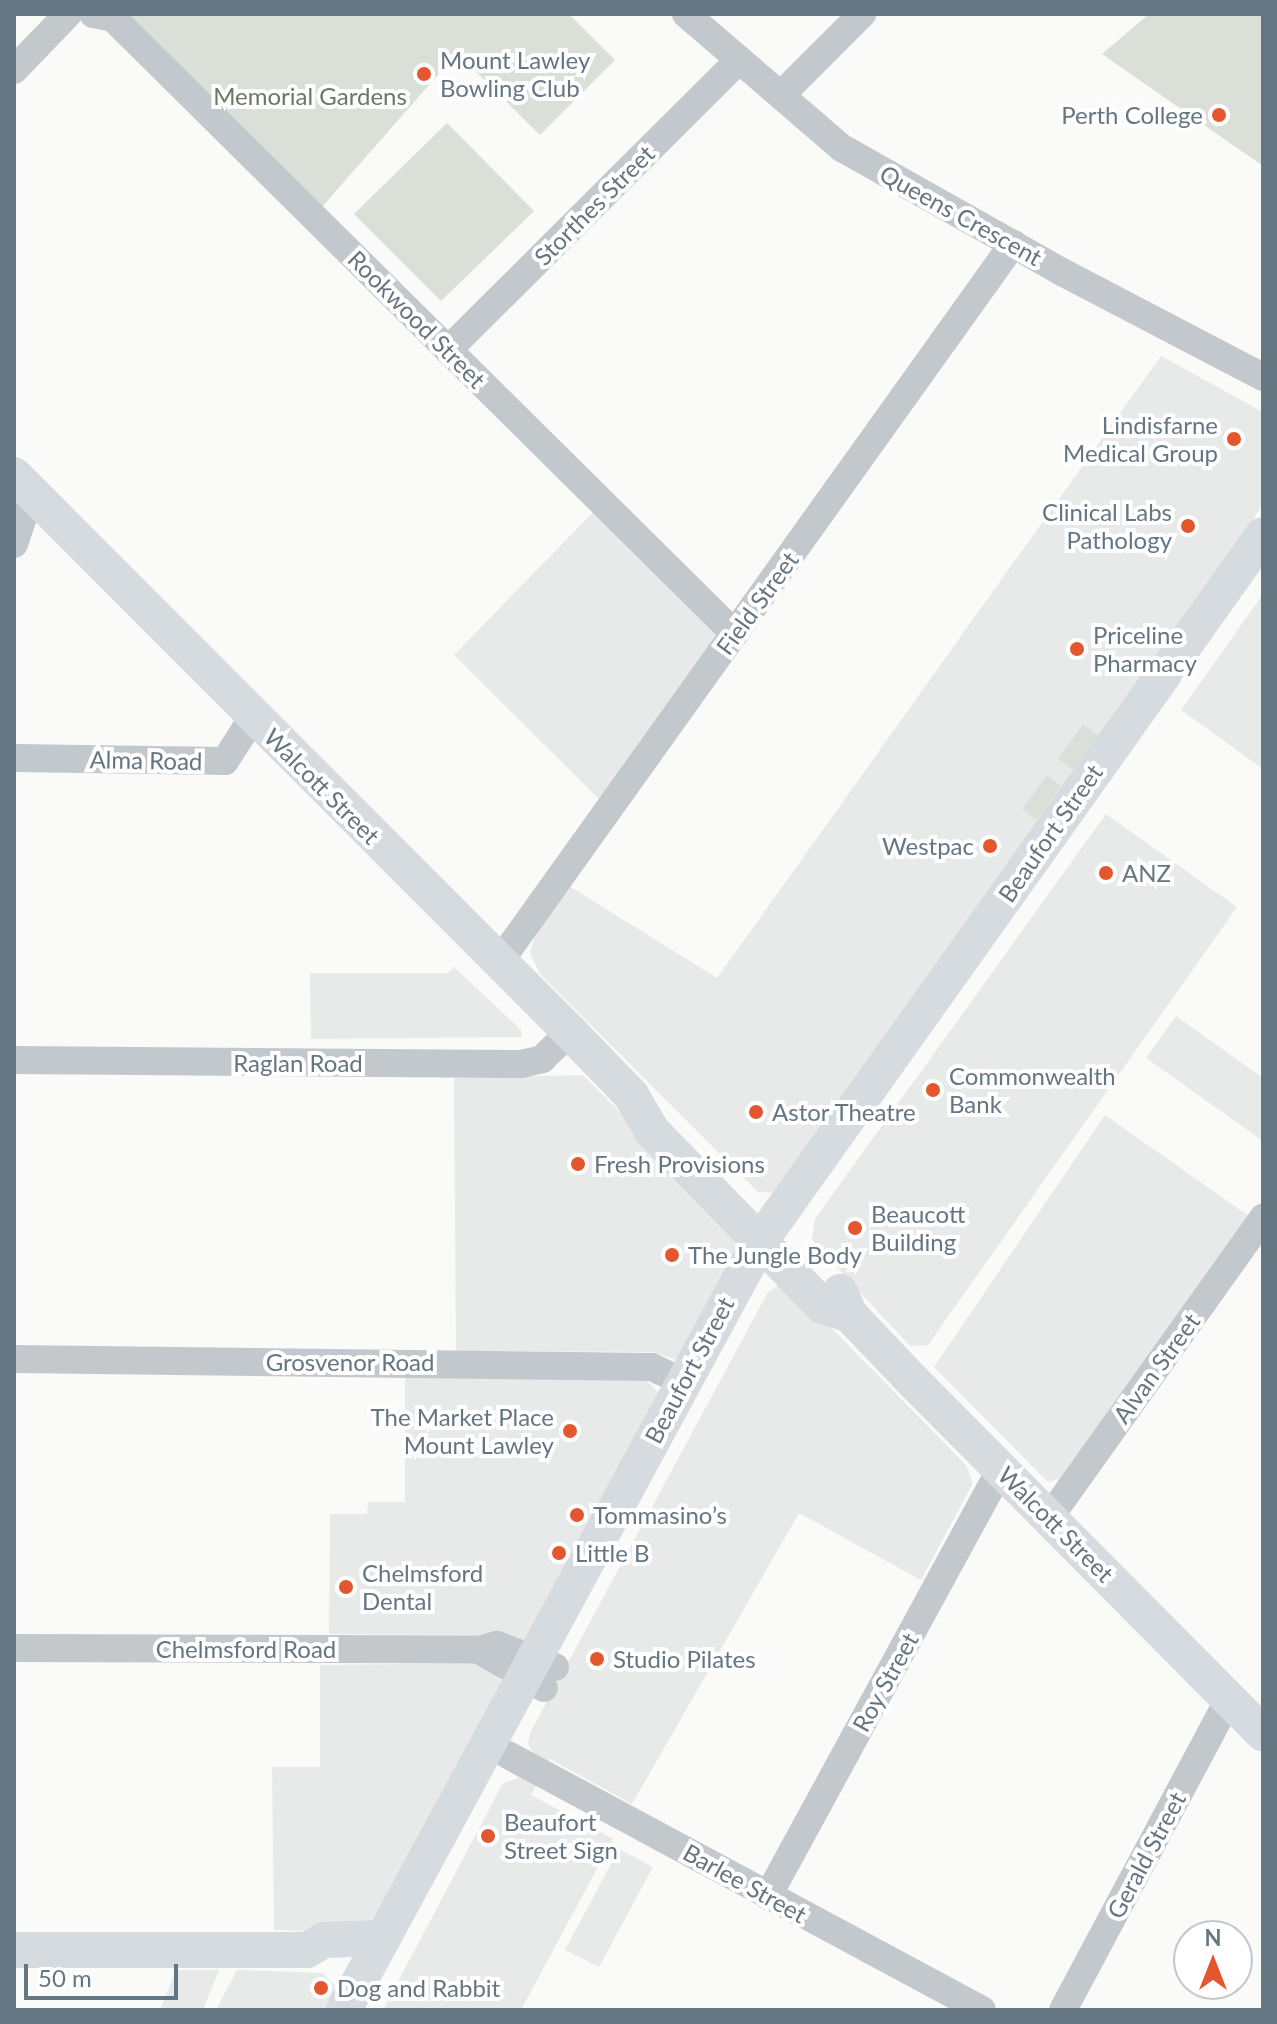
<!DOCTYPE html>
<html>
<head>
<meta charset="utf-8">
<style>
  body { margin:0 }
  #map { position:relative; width:1277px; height:2024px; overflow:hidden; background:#fafaf8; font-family:Lato,sans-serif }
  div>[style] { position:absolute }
  .built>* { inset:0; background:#e8e9e9 }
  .green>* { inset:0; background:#dadfd7 }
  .minor>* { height:28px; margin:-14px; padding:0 14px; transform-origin:14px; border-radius:14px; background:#c3c8cc }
  .major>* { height:36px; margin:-18px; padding:0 18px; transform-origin:18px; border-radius:18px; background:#d6dbdf }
  .dots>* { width:22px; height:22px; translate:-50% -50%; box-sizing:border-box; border:4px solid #fff; border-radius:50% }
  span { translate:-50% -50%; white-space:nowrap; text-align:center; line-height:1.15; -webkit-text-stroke:8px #fff; paint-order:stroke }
  .poi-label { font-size:24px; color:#657683 }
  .left { translate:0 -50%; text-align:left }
  .right { translate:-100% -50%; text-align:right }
  .park-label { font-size:24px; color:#687a64 }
  .street-label { font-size:24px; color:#657683 }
  .frame { position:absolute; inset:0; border:16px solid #657683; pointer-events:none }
  .north { position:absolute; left:1173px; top:1920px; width:80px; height:80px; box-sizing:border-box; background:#fff; border:2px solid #c1c8cd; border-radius:50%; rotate:0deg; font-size:22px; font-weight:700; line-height:32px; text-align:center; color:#657683 }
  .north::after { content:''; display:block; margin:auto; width:28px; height:36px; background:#e4572e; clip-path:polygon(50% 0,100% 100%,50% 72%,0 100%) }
  .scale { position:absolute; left:24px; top:1964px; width:154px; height:36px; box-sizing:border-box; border:4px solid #657683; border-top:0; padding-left:10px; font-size:24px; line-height:28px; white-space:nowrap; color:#657683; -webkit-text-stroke:6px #fff; paint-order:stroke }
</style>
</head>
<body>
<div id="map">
  <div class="built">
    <i style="clip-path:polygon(1161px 356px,1263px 412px,1263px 504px,1192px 615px,778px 1193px,758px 1192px,541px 975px,530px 954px,537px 927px,566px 884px,717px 978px)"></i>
    <i style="clip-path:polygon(602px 503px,735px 634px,609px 809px,454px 655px)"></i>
    <i style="clip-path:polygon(1263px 594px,1263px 769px,1181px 710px)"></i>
    <i style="clip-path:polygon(1106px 814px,1237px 907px,928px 1345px,910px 1346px,817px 1246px,812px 1239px,815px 1219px)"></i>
    <i style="clip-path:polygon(454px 967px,521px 1030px,522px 1037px,311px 1039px,310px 973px,448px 973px)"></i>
    <i style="clip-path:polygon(1176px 1016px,1263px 1078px,1263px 1141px,1146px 1058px)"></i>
    <i style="clip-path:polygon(583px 1075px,738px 1231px,742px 1246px,677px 1360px,653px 1352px,456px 1351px,454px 1078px)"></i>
    <i style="clip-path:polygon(1105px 1115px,1250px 1217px,1061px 1478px,1048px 1482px,934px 1367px)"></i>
    <i style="clip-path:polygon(779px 1285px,791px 1287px,966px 1465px,973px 1483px,921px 1580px,799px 1513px,632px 1804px,550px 1759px,545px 1764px,537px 1759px,528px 1744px,530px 1733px,768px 1292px)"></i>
    <i style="clip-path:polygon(405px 1376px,645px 1379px,659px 1393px,537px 1634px,521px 1643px,477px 1635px,329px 1634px,330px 1514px,367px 1514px,368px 1502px,405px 1502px)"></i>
    <i style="clip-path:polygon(480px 1663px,504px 1683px,365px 1933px,274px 1930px,272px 1767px,320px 1767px,320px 1665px)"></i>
    <i style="clip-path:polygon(522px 1777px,538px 1781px,531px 1795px,613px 1839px,521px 2010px,383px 2010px,503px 1783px)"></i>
    <i style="clip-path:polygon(619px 1849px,653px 1867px,599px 1967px,565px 1950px)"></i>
    <i style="clip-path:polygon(176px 1970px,219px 1970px,203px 2010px,160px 2010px)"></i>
    <i style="clip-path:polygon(237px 1970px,323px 1973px,336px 1987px,333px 2010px,216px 2010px)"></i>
  </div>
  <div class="green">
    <i style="clip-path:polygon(106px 14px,569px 14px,615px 60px,540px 135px,457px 53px,314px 216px)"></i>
    <i style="clip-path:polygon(1149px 14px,1263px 14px,1263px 166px,1102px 54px)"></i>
    <i style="clip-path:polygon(447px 123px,534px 211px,441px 301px,354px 214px)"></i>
    <i style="clip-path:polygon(1083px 724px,1098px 736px,1073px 770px,1058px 759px)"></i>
    <i style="clip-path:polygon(1047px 775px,1061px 786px,1037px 820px,1022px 809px)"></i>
  </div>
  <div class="minor">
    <i style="left:93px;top:14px;width:20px;rotate:11deg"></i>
    <i style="left:113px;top:18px;width:875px;rotate:44.72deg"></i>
    <i style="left:686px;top:14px;width:206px;rotate:40.7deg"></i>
    <i style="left:842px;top:148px;width:253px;rotate:29.4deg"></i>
    <i style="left:1062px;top:272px;width:227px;rotate:27.6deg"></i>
    <i style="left:14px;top:70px;width:78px;rotate:-46deg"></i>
    <i style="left:781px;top:95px;width:115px;rotate:-45deg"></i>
    <i style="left:448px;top:350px;width:411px;rotate:-44.9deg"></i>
    <i style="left:14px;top:544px;width:54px;rotate:-71.6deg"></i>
    <i style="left:14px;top:758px;width:211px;rotate:0.8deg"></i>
    <i style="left:225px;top:761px;width:52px;rotate:-57.5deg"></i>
    <i style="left:500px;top:961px;width:882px;rotate:-54.42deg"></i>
    <i style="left:14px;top:1060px;width:507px;rotate:0.45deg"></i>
    <i style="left:521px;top:1064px;width:22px;rotate:-13deg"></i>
    <i style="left:542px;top:1059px;width:39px;rotate:-44deg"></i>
    <i style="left:14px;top:1359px;width:638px;rotate:0.72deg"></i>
    <i style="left:652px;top:1367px;width:34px;rotate:26deg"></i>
    <i style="left:1049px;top:1518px;width:369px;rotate:-54.5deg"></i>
    <i style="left:14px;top:1648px;width:465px;rotate:0.2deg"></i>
    <i style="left:479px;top:1650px;width:19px;rotate:-16deg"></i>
    <i style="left:497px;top:1645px;width:62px;rotate:20.8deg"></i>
    <i style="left:479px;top:1650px;width:75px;rotate:30.3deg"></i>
    <i style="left:508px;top:1755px;width:538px;rotate:28.28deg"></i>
    <i style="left:768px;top:1896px;width:486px;rotate:-61.4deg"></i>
    <i style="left:1063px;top:2010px;width:353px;rotate:-61.9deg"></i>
  </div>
  <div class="major">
    <i style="left:14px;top:475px;width:787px;rotate:45.05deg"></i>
    <i style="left:570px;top:1032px;width:88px;rotate:45.9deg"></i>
    <i style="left:631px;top:1095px;width:42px;rotate:59.7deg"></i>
    <i style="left:652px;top:1131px;width:245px;rotate:45.7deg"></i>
    <i style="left:823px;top:1306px;width:28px;rotate:18deg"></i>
    <i style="left:840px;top:1292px;width:25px;rotate:67deg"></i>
    <i style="left:850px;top:1315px;width:90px;rotate:46.4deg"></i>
    <i style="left:912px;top:1380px;width:498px;rotate:45.2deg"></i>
    <i style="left:14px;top:1950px;width:293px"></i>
    <i style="left:307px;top:1950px;width:20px;rotate:-30deg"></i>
    <i style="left:324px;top:1940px;width:59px;rotate:-1.9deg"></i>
    <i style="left:344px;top:2010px;width:876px;rotate:-61.56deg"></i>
    <i style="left:761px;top:1240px;width:865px;rotate:-54.55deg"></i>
  </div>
  <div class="dots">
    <i style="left:424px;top:74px;background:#e4572e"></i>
    <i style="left:1219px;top:115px;background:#e4572e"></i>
    <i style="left:1234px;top:439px;background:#e4572e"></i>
    <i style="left:1188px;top:526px;background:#e4572e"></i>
    <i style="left:1077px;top:649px;background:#e4572e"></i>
    <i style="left:990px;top:846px;background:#e4572e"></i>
    <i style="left:1106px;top:873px;background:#e4572e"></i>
    <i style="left:933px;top:1090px;background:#e4572e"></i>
    <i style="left:756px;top:1112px;background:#e4572e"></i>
    <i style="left:578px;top:1164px;background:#e4572e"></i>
    <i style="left:855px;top:1228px;background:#e4572e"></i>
    <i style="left:672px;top:1255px;background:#e4572e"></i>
    <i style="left:570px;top:1431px;background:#e4572e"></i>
    <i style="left:577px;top:1515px;background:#e4572e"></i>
    <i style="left:559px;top:1553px;background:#e4572e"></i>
    <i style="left:346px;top:1587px;background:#e4572e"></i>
    <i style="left:597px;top:1659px;background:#e4572e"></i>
    <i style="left:488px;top:1836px;background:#e4572e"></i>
    <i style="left:321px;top:1988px;background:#e4572e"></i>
  </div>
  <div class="poi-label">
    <span class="left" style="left:440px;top:74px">Mount Lawley<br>Bowling Club</span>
    <span class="right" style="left:1203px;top:115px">Perth College</span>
    <span class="right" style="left:1218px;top:439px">Lindisfarne<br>Medical Group</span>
    <span class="right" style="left:1172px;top:526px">Clinical Labs<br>Pathology</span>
    <span class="left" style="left:1093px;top:649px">Priceline<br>Pharmacy</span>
    <span class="right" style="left:974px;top:846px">Westpac</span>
    <span class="left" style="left:1122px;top:873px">ANZ</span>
    <span class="left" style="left:949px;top:1090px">Commonwealth<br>Bank</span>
    <span class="left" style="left:772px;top:1112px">Astor Theatre</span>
    <span class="left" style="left:594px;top:1164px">Fresh Provisions</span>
    <span class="left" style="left:871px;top:1228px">Beaucott<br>Building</span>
    <span class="left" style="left:688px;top:1255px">The Jungle Body</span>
    <span class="right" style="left:554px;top:1431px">The Market Place<br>Mount Lawley</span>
    <span class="left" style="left:593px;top:1515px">Tommasino’s</span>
    <span class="left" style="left:575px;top:1553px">Little B</span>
    <span class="left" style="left:362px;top:1587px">Chelmsford<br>Dental</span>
    <span class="left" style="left:613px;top:1659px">Studio Pilates</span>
    <span class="left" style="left:504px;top:1836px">Beaufort<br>Street Sign</span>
    <span class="left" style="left:337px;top:1988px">Dog and Rabbit</span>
  </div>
  <div class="park-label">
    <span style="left:310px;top:96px">Memorial Gardens</span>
  </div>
  <div class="street-label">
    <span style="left:594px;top:205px;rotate:-45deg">Storthes Street</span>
    <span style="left:961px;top:215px;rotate:29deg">Queens Crescent</span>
    <span style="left:417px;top:319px;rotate:45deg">Rookwood Street</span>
    <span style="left:757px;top:603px;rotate:-54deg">Field Street</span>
    <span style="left:146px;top:760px;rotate:1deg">Alma Road</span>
    <span style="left:322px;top:786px;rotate:45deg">Walcott Street</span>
    <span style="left:1050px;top:833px;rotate:-55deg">Beaufort Street</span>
    <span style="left:298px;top:1063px">Raglan Road</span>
    <span style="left:350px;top:1362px">Grosvenor Road</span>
    <span style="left:1156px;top:1368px;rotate:-54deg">Alvan Street</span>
    <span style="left:689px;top:1370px;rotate:-62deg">Beaufort Street</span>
    <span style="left:1056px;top:1524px;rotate:45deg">Walcott Street</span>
    <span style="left:246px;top:1649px">Chelmsford Road</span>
    <span style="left:885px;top:1682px;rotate:-61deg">Roy Street</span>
    <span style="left:1146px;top:1855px;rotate:-62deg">Gerald Street</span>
    <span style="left:745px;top:1883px;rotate:29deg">Barlee Street</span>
  </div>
  <div class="frame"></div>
  <div class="north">N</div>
  <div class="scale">50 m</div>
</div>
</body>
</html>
